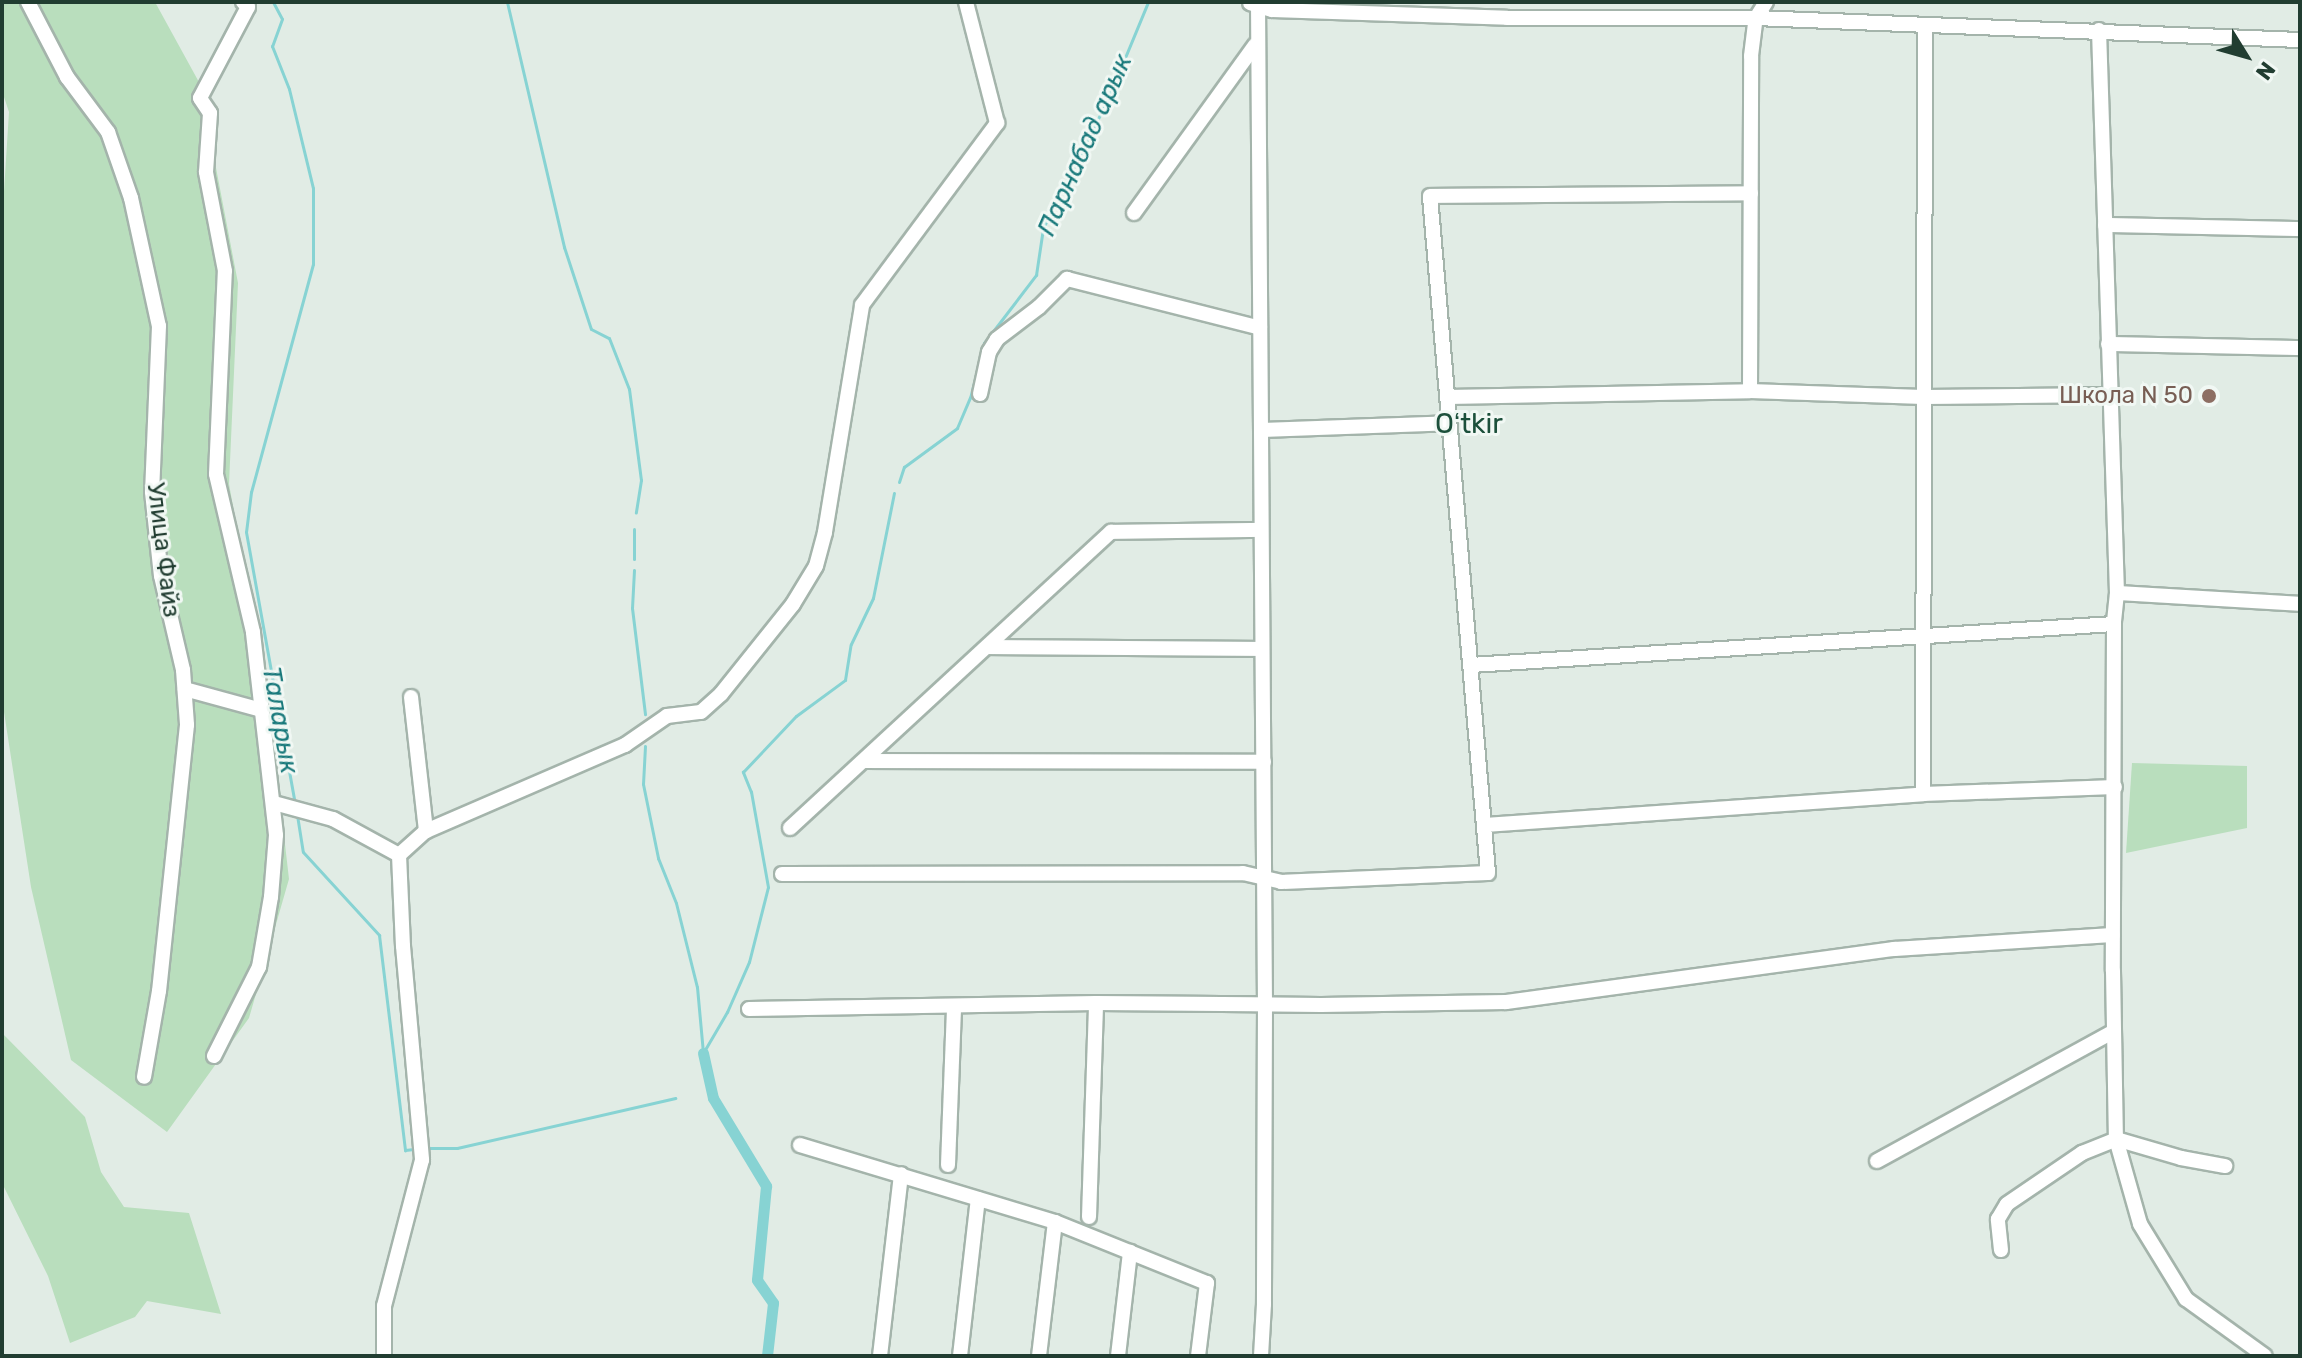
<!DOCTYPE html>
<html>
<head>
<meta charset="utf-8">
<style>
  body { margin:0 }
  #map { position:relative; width:2302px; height:1358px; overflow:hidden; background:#e1ece5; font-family:Rubik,sans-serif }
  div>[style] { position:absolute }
  .green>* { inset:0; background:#b9debd }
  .stream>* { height:3px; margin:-1.5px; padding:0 1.5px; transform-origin:1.5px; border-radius:1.5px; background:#87d3d3 }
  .canal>* { height:11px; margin:-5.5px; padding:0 5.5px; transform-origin:5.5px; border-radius:5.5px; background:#87d3d3 }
  .roads { filter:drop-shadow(2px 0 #a4b4ab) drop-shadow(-2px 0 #a4b4ab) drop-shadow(0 2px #a4b4ab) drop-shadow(0 -2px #a4b4ab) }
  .minor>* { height:14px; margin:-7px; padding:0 7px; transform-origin:7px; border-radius:7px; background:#fff }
  .dots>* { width:22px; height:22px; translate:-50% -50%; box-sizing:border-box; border:4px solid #f1f8f4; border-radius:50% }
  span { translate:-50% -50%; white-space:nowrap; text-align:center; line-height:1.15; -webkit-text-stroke:6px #f1f8f4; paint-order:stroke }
  .education-label { font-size:24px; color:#785e54 }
  .right { translate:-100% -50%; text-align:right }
  .street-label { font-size:24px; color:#213d31 }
  .water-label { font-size:26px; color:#19797b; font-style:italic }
  .quarter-label { font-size:28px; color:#1c503b }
  .frame { position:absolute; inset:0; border:4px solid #213d31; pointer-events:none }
  .north { position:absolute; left:2206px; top:16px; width:80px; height:80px; -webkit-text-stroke:6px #f1f8f4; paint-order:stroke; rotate:127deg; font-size:22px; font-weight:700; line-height:32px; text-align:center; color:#213d31 }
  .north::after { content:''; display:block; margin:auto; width:28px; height:36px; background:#213d31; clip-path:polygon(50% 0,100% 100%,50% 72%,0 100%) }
</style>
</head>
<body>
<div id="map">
  <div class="green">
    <i style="clip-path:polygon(2px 2px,155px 2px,200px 84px,238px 283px,229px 484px,269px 705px,289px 879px,249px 1018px,167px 1132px,71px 1060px,31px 887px,2px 699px,2px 223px,9px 112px,2px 91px)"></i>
    <i style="clip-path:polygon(2132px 763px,2247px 766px,2247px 828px,2126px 853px)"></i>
    <i style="clip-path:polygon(2px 1033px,85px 1117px,101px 1172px,124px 1207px,189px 1213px,221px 1314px,147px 1301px,135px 1317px,70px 1343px,48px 1276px,2px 1183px)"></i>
  </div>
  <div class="stream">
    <i style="left:273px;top:2px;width:19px;rotate:62deg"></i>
    <i style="left:282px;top:19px;width:29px;rotate:110deg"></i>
    <i style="left:272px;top:46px;width:46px;rotate:68.4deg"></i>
    <i style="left:289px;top:89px;width:102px;rotate:76.4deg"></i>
    <i style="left:313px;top:188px;width:76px;rotate:90deg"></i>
    <i style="left:313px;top:264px;width:236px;rotate:105.2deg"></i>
    <i style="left:251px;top:492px;width:40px;rotate:97.1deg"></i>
    <i style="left:246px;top:532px;width:276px;rotate:79.8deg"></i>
    <i style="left:507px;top:2px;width:252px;rotate:76.9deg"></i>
    <i style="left:564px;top:247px;width:86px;rotate:71.8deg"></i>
    <i style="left:591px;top:329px;width:20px;rotate:27deg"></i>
    <i style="left:609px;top:338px;width:55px;rotate:68.6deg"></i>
    <i style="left:629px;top:389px;width:92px;rotate:82.5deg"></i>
    <i style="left:641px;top:480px;width:33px;rotate:99deg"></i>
    <i style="left:899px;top:482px;width:16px;rotate:-72deg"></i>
    <i style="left:904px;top:467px;width:66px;rotate:-36.3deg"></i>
    <i style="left:957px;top:428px;width:33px;rotate:-67deg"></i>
    <i style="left:970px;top:398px;width:57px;rotate:-75.7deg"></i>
    <i style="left:984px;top:343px;width:86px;rotate:-52.6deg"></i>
    <i style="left:1036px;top:275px;width:48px;rotate:-81.5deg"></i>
    <i style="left:1043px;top:228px;width:142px;rotate:-63.3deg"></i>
    <i style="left:1107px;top:101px;width:107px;rotate:-67.5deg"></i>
    <i style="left:634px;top:529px;width:30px;rotate:90deg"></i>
    <i style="left:634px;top:570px;width:38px;rotate:93deg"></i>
    <i style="left:632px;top:608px;width:107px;rotate:83deg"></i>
    <i style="left:645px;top:746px;width:38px;rotate:93deg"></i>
    <i style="left:643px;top:784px;width:76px;rotate:78.5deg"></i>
    <i style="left:658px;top:858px;width:48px;rotate:68.2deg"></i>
    <i style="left:676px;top:903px;width:87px;rotate:76deg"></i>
    <i style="left:697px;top:987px;width:66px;rotate:84.8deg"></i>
    <i style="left:297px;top:815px;width:37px;rotate:81deg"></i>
    <i style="left:303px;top:852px;width:113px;rotate:47.5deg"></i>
    <i style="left:379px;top:935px;width:217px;rotate:83.1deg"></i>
    <i style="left:405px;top:1150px;width:9px;rotate:-6deg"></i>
    <i style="left:703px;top:1053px;width:48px;rotate:-59.7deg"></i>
    <i style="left:727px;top:1012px;width:55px;rotate:-66.3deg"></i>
    <i style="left:749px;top:962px;width:77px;rotate:-75.8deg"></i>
    <i style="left:768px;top:887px;width:97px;rotate:-100.1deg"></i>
    <i style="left:751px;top:792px;width:22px;rotate:-112deg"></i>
    <i style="left:743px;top:772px;width:77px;rotate:-46.6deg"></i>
    <i style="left:796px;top:716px;width:61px;rotate:-36.3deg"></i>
    <i style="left:845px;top:680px;width:36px;rotate:-81deg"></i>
    <i style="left:851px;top:644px;width:51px;rotate:-64.4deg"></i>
    <i style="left:873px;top:598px;width:107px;rotate:-78.7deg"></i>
    <i style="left:426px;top:1148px;width:31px"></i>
    <i style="left:457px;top:1148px;width:224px;rotate:-12.9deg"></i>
  </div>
  <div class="canal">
    <i style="left:703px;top:1053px;width:46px;rotate:77.5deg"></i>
    <i style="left:713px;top:1098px;width:103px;rotate:58.9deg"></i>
    <i style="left:766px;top:1186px;width:94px;rotate:95.5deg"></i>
    <i style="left:757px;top:1280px;width:28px;rotate:55deg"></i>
    <i style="left:773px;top:1303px;width:53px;rotate:96.5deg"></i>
  </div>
  <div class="roads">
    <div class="minor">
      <i style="left:28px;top:2px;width:85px;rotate:62.5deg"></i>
      <i style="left:67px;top:77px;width:69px;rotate:53.3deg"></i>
      <i style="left:108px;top:132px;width:70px;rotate:70.8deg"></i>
      <i style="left:131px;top:198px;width:131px;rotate:77.7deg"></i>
      <i style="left:159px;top:326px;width:166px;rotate:92.4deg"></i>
      <i style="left:152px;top:492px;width:84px;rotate:83.9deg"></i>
      <i style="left:161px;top:576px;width:97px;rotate:76.8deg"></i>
      <i style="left:183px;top:670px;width:55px;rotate:85.8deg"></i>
      <i style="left:187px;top:725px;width:267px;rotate:96deg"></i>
      <i style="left:159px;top:991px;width:87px;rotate:99.9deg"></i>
      <i style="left:1258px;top:2px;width:1003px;rotate:89.6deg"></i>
      <i style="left:1265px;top:1005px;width:299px;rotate:90.2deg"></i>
      <i style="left:1264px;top:1304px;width:52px;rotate:93.3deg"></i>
      <i style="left:1250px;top:3px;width:23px;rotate:18deg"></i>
      <i style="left:1272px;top:10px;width:235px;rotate:1.9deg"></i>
      <i style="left:1507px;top:18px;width:249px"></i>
      <i style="left:1756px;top:18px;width:544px;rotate:2.32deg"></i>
      <i style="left:2099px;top:30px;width:563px;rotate:88.17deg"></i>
      <i style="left:2117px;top:593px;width:31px;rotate:96deg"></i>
      <i style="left:2114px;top:624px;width:347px;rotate:90.2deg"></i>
      <i style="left:2113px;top:971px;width:168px;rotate:89deg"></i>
      <i style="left:2116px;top:1139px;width:88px;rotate:74.2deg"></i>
      <i style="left:2140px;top:1224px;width:88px;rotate:58.5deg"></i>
      <i style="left:2186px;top:1299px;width:97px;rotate:35.8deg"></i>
      <i style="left:1134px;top:213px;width:207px;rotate:-54.2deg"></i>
      <i style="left:2105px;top:225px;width:195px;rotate:1.2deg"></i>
      <i style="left:2108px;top:344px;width:192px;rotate:1.2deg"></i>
      <i style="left:1750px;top:391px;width:335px;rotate:-89.8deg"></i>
      <i style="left:1751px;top:56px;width:38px;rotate:-83deg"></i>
      <i style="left:1756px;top:18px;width:19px;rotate:-58deg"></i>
      <i style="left:980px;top:394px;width:43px;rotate:-77.9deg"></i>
      <i style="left:989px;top:352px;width:15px;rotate:-58deg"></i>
      <i style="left:997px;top:339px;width:53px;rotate:-37.3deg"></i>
      <i style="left:1039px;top:307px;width:40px;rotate:-45deg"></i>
      <i style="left:1067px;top:279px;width:199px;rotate:14.2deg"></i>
      <i style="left:1448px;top:397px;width:302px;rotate:-1.1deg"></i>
      <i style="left:1750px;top:391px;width:173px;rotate:2deg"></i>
      <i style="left:1923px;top:397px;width:186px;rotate:-0.6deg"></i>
      <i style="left:1262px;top:430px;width:187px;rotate:-2.1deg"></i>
      <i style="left:2117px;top:593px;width:183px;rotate:3.4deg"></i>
      <i style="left:989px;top:647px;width:273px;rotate:0.4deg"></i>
      <i style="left:1471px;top:665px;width:644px;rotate:-3.65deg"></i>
      <i style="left:185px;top:689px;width:80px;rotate:15.3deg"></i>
      <i style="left:411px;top:697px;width:135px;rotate:83.6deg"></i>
      <i style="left:864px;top:761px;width:400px;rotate:0.1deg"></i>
      <i style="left:1923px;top:794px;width:769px;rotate:-89.85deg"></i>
      <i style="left:274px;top:803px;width:61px;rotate:15.2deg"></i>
      <i style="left:333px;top:819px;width:75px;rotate:28.6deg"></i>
      <i style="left:399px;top:855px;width:91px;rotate:87.5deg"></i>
      <i style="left:403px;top:946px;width:215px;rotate:84.9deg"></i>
      <i style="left:422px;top:1160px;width:151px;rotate:104.6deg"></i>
      <i style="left:384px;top:1306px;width:50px;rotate:90deg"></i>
      <i style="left:1485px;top:825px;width:439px;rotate:-4deg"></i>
      <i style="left:1923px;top:794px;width:192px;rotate:-2.1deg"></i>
      <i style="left:790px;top:828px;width:437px;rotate:-42.7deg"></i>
      <i style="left:1111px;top:532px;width:150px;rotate:-0.8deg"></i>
      <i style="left:399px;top:855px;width:36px;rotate:-42deg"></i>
      <i style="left:426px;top:831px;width:217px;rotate:-23.4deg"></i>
      <i style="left:625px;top:745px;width:51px;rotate:-34.6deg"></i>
      <i style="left:667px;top:716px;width:34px;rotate:-7deg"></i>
      <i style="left:701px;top:712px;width:27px;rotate:-42deg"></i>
      <i style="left:721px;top:694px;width:115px;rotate:-51.3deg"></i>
      <i style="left:793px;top:604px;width:44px;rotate:-58.8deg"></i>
      <i style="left:816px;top:566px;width:35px;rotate:-75deg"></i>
      <i style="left:825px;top:532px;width:230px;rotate:-80.7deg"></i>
      <i style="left:862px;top:305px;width:227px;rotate:-53.4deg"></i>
      <i style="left:997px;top:123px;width:125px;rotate:-104.4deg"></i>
      <i style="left:782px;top:874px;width:461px;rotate:-0.1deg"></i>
      <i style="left:1243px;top:873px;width:39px;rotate:13deg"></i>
      <i style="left:1281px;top:882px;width:207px;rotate:-2.5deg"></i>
      <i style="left:1488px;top:873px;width:679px;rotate:-94.9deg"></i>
      <i style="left:1430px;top:196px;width:321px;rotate:-0.5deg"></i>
      <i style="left:749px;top:1009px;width:347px;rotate:-1deg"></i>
      <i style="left:1096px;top:1003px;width:225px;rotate:0.5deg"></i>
      <i style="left:1321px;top:1005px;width:185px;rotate:-0.9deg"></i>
      <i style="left:1506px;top:1002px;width:392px;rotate:-7.8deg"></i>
      <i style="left:1894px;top:949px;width:219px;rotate:-3.7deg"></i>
      <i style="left:214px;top:1056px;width:100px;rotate:-63.2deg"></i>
      <i style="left:259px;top:967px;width:71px;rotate:-80.3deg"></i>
      <i style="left:271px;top:897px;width:62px;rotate:-85.4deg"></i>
      <i style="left:276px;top:835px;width:204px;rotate:-96.5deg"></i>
      <i style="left:253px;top:632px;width:162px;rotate:-103.2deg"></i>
      <i style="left:216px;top:474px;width:203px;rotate:-87.5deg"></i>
      <i style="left:225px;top:271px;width:101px;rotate:-100.9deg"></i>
      <i style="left:206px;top:172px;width:59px;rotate:-86.1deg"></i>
      <i style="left:210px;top:113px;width:18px;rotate:-124deg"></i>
      <i style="left:200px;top:98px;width:103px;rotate:-62.2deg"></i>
      <i style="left:248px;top:7px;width:7px;rotate:-135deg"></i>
      <i style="left:800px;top:1145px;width:266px;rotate:16.8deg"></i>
      <i style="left:1055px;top:1222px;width:164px;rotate:21.9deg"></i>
      <i style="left:1207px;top:1283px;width:74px;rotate:97deg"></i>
      <i style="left:1877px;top:1161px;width:269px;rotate:-28.7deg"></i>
      <i style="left:948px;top:1165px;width:159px;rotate:-87.8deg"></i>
      <i style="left:1089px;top:1217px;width:214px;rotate:-88.1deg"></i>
      <i style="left:2001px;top:1250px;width:31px;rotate:-96deg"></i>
      <i style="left:1998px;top:1219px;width:17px;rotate:-59deg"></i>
      <i style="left:2007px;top:1204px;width:91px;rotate:-34.2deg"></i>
      <i style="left:2082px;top:1153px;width:37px;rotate:-22deg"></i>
      <i style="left:2116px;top:1139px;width:68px;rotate:16.3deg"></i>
      <i style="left:2181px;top:1158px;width:45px;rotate:10.3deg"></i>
      <i style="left:880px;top:1356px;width:183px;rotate:-83.4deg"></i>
      <i style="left:960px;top:1356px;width:158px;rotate:-83.5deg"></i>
      <i style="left:1039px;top:1356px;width:135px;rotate:-83.2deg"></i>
      <i style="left:1118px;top:1356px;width:105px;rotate:-83.4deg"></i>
    </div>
  </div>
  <div class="dots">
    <i style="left:2209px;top:396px;background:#8d6e63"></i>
  </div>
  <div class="education-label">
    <span class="right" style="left:2193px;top:396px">Школа N 50</span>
  </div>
  <div class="street-label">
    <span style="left:163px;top:550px;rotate:83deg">Улица Файз</span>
  </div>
  <div class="water-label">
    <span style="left:1085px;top:145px;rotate:-66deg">Парнабад арык</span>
    <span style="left:280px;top:720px;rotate:80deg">Таларык</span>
  </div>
  <div class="quarter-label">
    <span style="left:1469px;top:424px">Oʻtkir</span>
  </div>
  <div class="frame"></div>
  <div class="north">N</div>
</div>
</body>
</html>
